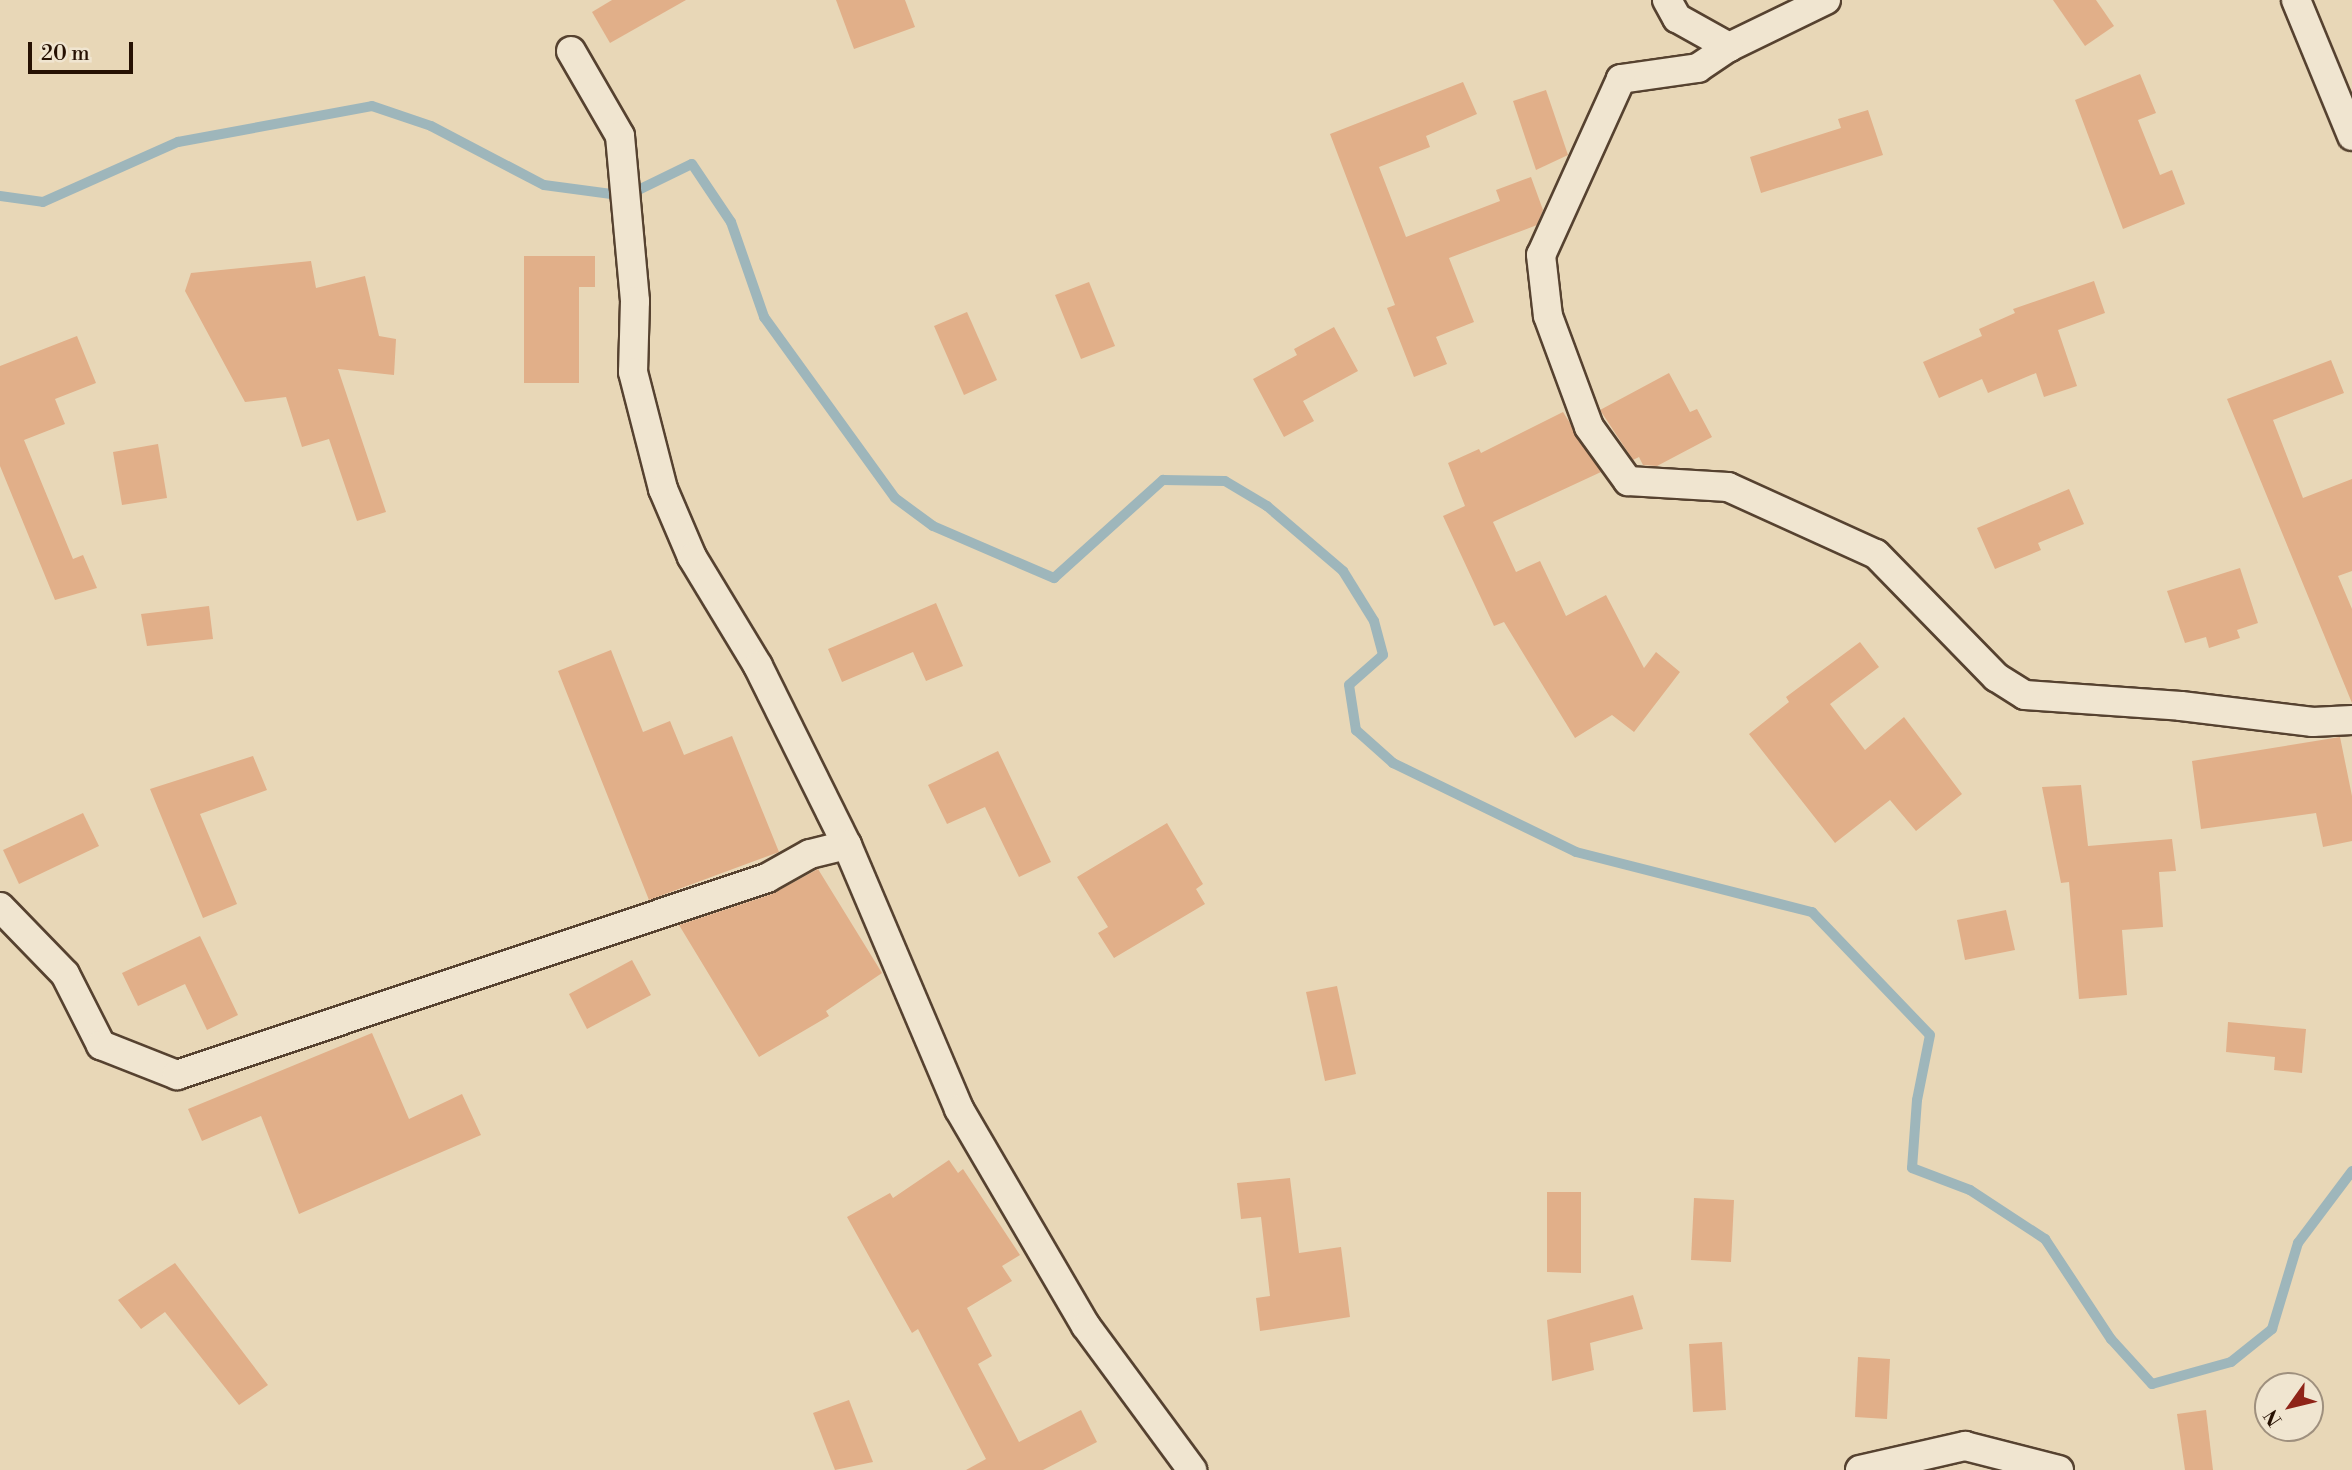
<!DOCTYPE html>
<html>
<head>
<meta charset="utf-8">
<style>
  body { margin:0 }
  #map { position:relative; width:2352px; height:1470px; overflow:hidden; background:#e8d7b7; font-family:"Libre Bodoni",serif }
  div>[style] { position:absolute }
  .stream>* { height:10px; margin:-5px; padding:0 5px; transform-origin:5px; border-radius:5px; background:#9eb6bb }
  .building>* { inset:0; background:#e1af89 }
  .roads { filter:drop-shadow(2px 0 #564230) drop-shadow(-2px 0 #564230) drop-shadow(0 2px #564230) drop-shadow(0 -2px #564230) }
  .street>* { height:28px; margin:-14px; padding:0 14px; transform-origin:14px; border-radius:14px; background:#f0e5d0 }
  span { translate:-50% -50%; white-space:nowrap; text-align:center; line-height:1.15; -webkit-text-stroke:7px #f0e5d0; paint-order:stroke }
  .north { position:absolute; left:2254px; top:1372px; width:70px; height:70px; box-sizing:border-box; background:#f0e5d0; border:2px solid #9f907e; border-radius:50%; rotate:236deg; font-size:19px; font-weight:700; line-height:28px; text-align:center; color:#261103 }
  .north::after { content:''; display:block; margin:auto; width:24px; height:32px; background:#8f2418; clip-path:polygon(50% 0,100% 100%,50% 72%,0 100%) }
  .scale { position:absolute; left:28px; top:42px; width:105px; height:32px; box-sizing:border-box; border:4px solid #261103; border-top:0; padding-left:9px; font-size:21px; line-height:24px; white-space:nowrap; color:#261103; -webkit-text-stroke:5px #f0e5d0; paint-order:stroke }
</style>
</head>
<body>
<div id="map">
  <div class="stream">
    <i style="left:0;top:196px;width:43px;rotate:7.9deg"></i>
    <i style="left:43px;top:202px;width:148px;rotate:-24deg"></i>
    <i style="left:178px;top:142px;width:197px;rotate:-10.5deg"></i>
    <i style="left:372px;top:106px;width:62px;rotate:18.7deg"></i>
    <i style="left:431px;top:126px;width:127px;rotate:27.6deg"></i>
    <i style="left:544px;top:185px;width:83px;rotate:7.6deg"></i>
    <i style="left:626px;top:196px;width:73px;rotate:-25.9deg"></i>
    <i style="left:692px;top:164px;width:70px;rotate:56.1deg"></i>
    <i style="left:731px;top:222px;width:101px;rotate:70.8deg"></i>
    <i style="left:764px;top:317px;width:223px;rotate:54.1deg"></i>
    <i style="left:895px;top:498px;width:47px;rotate:36.4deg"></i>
    <i style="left:933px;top:526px;width:132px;rotate:23.3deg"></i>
    <i style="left:1054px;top:578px;width:147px;rotate:-42deg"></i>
    <i style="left:1163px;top:480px;width:62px;rotate:0.9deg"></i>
    <i style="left:1225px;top:481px;width:49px;rotate:30.8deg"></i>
    <i style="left:1267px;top:506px;width:100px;rotate:40.5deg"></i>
    <i style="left:1343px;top:571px;width:59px;rotate:58.2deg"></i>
    <i style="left:1374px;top:621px;width:35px;rotate:75deg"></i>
    <i style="left:1383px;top:655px;width:45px;rotate:138.6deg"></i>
    <i style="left:1349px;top:685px;width:46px;rotate:81.2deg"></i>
    <i style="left:1356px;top:730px;width:50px;rotate:41.7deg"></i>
    <i style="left:1393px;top:763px;width:203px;rotate:25.9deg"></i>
    <i style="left:1576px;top:852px;width:244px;rotate:14.3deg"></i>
    <i style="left:1812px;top:912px;width:170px;rotate:46.2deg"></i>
    <i style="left:1930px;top:1035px;width:66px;rotate:101.3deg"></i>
    <i style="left:1917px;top:1100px;width:68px;rotate:94.2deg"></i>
    <i style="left:1912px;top:1168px;width:62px;rotate:20.8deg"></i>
    <i style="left:1970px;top:1190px;width:90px;rotate:33.2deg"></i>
    <i style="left:2045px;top:1239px;width:120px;rotate:56.6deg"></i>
    <i style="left:2111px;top:1339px;width:61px;rotate:47.7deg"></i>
    <i style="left:2152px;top:1384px;width:82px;rotate:-15.6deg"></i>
    <i style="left:2231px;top:1362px;width:53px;rotate:-38.8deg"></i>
    <i style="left:2272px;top:1329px;width:90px;rotate:-73.2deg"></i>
    <i style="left:2298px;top:1243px;width:90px;rotate:-53.1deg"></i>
  </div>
  <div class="building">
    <i style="clip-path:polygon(612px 0,686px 0,610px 43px,592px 12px)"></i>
    <i style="clip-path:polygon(836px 0,905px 0,915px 27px,854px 49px)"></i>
    <i style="clip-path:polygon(2053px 0,2096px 0,2114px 26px,2085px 46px)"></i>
    <i style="clip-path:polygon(2140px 74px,2156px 113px,2138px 120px,2160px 175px,2172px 170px,2185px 204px,2123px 229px,2075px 100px)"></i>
    <i style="clip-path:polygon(1463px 82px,1477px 114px,1426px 136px,1430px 147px,1379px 167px,1406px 237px,1500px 201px,1496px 190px,1531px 177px,1543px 210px,1537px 225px,1449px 258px,1474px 322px,1436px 337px,1447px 364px,1414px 377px,1387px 308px,1395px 305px,1330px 134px)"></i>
    <i style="clip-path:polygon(1546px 90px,1568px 155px,1536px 170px,1513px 101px)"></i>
    <i style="clip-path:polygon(1868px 110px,1883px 155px,1761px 193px,1750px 157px,1841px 128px,1838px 119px)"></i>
    <i style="clip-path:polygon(524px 256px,595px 256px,595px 287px,579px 287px,579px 383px,524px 383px)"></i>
    <i style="clip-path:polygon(311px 261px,316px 288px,365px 276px,379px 336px,396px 339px,394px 375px,338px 369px,386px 512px,357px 521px,329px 439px,302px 447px,286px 397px,245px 402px,185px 291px,191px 273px)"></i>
    <i style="clip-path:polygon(2094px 281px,2105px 313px,2058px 330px,2077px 386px,2044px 397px,2036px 373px,1988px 393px,1982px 379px,1939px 398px,1923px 362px,1982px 336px,1979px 329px,2015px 313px,2013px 309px)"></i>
    <i style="clip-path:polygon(1089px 282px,1115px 346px,1081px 359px,1055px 295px)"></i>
    <i style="clip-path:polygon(967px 312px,997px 380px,964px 395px,934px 326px)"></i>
    <i style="clip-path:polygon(1334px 327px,1358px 371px,1303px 401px,1314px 421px,1284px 437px,1253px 379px,1297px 355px,1294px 349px)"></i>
    <i style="clip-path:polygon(77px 336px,96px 383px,55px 399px,65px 424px,24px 440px,73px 559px,83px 555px,97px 588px,55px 600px,0 466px,0 366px)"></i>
    <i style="clip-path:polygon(2331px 360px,2344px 393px,2273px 420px,2303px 498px,2352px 479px,2352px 571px,2338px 576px,2352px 609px,2352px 703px,2227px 399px)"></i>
    <i style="clip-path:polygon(1669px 373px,1690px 412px,1697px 409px,1712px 437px,1657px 466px,1643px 465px,1639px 457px,1633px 460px,1600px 410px)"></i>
    <i style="clip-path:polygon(1563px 412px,1601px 472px,1493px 522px,1516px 572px,1540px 561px,1566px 616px,1606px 595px,1644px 668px,1656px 652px,1680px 672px,1634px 732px,1612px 715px,1575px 738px,1504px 622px,1494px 626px,1443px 516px,1465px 506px,1448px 463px,1479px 449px,1481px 453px)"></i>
    <i style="clip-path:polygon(158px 444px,167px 498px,122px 505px,113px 452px)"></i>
    <i style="clip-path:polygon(2069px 489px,2084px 524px,2038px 543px,2041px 550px,1995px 569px,1977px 528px)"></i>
    <i style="clip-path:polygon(2240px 568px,2258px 623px,2237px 630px,2240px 638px,2209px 648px,2206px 637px,2185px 643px,2167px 591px)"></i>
    <i style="clip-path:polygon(936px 603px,963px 666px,926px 681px,913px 652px,842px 682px,828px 649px)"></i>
    <i style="clip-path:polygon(209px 606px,213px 639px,147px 646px,141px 614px)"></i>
    <i style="clip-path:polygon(1860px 642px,1879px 667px,1830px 704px,1865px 750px,1904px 717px,1962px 794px,1916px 831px,1890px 800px,1835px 843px,1749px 734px,1789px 702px,1786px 697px)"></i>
    <i style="clip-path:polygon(611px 650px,643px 732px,670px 721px,684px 755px,732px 736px,779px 852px,649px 900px,558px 671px)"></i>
    <i style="clip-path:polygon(2340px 737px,2352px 796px,2352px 841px,2323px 847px,2316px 813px,2201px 829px,2192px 761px)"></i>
    <i style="clip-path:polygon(998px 751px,1051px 862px,1019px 877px,985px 807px,947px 824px,928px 785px)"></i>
    <i style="clip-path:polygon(253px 756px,267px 790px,200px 814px,237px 904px,203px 918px,150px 789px)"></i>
    <i style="clip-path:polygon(2081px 785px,2088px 846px,2172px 839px,2176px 871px,2159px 872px,2163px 927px,2122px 930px,2127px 995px,2079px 999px,2069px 882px,2061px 883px,2042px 787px)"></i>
    <i style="clip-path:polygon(83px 813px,99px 846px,19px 884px,3px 850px)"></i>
    <i style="clip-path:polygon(1167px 823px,1203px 884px,1196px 889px,1205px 904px,1114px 958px,1098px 933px,1108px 927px,1077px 877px)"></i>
    <i style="clip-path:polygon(818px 869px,882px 973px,826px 1011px,829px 1016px,759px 1057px,679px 925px,772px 894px)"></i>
    <i style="clip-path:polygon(2006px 910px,2015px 950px,1965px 960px,1957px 920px)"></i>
    <i style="clip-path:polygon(200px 936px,238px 1015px,207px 1030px,185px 984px,138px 1006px,122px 973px)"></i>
    <i style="clip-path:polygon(632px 960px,651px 995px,587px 1029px,569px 994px)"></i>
    <i style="clip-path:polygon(1337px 986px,1356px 1074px,1325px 1081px,1306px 992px)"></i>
    <i style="clip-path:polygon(2228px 1022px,2306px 1029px,2302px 1073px,2274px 1070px,2275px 1057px,2226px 1052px)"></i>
    <i style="clip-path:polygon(372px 1033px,409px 1119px,462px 1094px,481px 1135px,299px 1214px,261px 1116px,202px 1141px,188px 1109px)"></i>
    <i style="clip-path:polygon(949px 1160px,958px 1173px,963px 1169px,1020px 1255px,1002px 1266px,1012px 1281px,967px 1308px,992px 1356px,978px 1364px,1019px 1442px,1081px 1410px,1097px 1442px,1043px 1470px,966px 1470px,986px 1459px,918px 1329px,912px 1333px,847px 1217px,890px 1193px,893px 1198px)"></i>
    <i style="clip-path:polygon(1290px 1178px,1299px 1253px,1341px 1247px,1350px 1317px,1260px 1331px,1256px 1298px,1270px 1296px,1261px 1217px,1241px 1219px,1237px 1183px)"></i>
    <i style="clip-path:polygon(1547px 1192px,1581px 1192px,1581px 1273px,1547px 1272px)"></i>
    <i style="clip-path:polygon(1694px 1198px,1734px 1200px,1731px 1262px,1691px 1260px)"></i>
    <i style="clip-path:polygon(175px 1263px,268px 1385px,239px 1405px,165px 1312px,141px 1329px,118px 1300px)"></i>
    <i style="clip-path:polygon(1633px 1295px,1643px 1329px,1590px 1343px,1594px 1370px,1552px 1381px,1547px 1320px)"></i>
    <i style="clip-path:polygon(1722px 1342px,1726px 1410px,1693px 1412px,1689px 1344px)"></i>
    <i style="clip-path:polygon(1858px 1357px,1890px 1359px,1887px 1419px,1855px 1417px)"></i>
    <i style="clip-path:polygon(849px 1400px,873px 1462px,835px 1470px,813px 1413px)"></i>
    <i style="clip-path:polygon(2206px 1410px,2213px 1470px,2185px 1470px,2177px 1414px)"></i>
  </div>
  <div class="roads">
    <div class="street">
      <i style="left:1667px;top:0;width:21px;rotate:61deg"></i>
      <i style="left:1677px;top:18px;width:60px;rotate:29.1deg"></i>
      <i style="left:1826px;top:0;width:108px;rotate:154.1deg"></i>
      <i style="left:1729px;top:47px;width:37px;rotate:146deg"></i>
      <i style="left:1698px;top:68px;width:78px;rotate:171.9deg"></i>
      <i style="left:1621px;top:79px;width:193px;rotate:114.4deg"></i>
      <i style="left:1541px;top:255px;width:61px;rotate:83.5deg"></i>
      <i style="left:1548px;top:316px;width:118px;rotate:69.7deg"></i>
      <i style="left:1589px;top:427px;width:67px;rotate:54.2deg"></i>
      <i style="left:1628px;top:481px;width:100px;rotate:3.4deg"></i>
      <i style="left:1728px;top:487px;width:162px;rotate:24.4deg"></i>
      <i style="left:1876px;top:554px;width:172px;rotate:45.7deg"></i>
      <i style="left:1996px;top:677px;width:34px;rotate:32deg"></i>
      <i style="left:2025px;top:695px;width:156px;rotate:4deg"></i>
      <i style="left:2181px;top:706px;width:133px;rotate:6.9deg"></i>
      <i style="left:2313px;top:722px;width:39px;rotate:-3deg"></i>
      <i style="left:2296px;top:0;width:147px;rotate:67.6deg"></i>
      <i style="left:571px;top:51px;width:98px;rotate:60deg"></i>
      <i style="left:620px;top:136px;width:166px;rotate:84.8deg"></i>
      <i style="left:635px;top:301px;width:71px;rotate:91.6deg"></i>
      <i style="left:633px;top:372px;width:121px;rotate:75.6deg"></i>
      <i style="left:663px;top:489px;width:74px;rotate:66.9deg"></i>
      <i style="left:692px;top:557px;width:127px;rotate:58.8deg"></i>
      <i style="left:758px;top:666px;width:200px;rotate:63.6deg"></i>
      <i style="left:847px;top:845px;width:287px;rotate:67deg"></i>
      <i style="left:959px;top:1109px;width:251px;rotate:59.7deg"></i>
      <i style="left:1086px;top:1326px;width:179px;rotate:53.6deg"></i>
      <i style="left:0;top:907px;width:93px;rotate:45.9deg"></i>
      <i style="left:65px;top:974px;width:80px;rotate:63.1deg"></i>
      <i style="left:101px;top:1045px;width:82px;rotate:21.5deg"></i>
      <i style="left:177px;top:1075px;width:622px;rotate:-18.46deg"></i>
      <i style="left:767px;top:878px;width:49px;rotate:-29.2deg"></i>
      <i style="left:810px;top:854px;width:38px;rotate:-14deg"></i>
      <i style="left:1860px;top:1470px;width:108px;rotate:-12.9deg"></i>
      <i style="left:1965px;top:1446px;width:97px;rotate:14.3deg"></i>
    </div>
  </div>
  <div class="north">N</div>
  <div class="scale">20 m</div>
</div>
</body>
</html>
